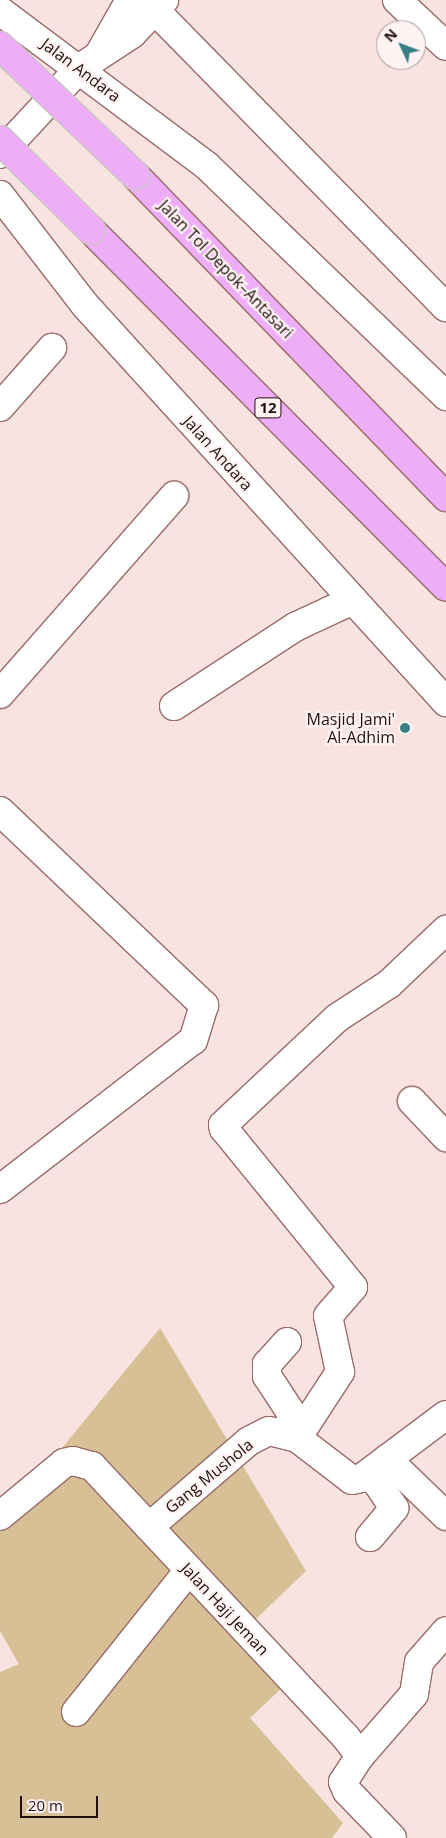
<!DOCTYPE html>
<html>
<head>
<meta charset="utf-8">
<style>
  body { margin:0 }
  #map { position:relative; width:446px; height:1838px; overflow:hidden; background:#f8e3e1; font-family:"Open Sans",sans-serif }
  div>[style] { position:absolute }
  .green>* { inset:0; background:#d7c096 }
  .roads { filter:drop-shadow(1px 0 #996b69) drop-shadow(-1px 0 #996b69) drop-shadow(0 1px #996b69) drop-shadow(0 -1px #996b69) }
  .minor>* { height:28px; margin:-14px; padding:0 14px; transform-origin:14px; border-radius:14px; background:#fff }
  .tertiary>* { height:28px; margin:-14px; padding:0 14px; transform-origin:14px; border-radius:14px; background:#fff }
  .motorway>* { height:28px; margin:-14px; padding:0 14px; transform-origin:14px; border-radius:14px; background:#eeadf7 }
  .bridges { filter:drop-shadow(1px 0 #cac6c6) drop-shadow(-1px 0 #cac6c6) drop-shadow(0 1px #cac6c6) drop-shadow(0 -1px #cac6c6) }
  .motorway-bridge>* { height:28px; margin:-14px; padding:0 14px; transform-origin:14px; border-radius:14px; background:#eeadf7 }
  .dots>* { width:14px; height:14px; translate:-50% -50%; box-sizing:border-box; border:2px solid #fef3f2; border-radius:50% }
  span { translate:-50% -50%; white-space:nowrap; text-align:center; line-height:1.15; -webkit-text-stroke:4.5px #fef3f2; paint-order:stroke }
  .shield-label span { padding:1px 4px; background:#fef3f2; border:1px solid; border-radius:4px; -webkit-text-stroke-width:0 }
  .shield-label { font-size:15px; color:#221010; font-weight:700 }
  .street-label { font-size:16px; color:#221010 }
  .poi-label { font-size:16px; color:#221010 }
  .right { translate:-100% -50%; text-align:right }
  .north { position:absolute; left:376px; top:20px; width:50px; height:50px; box-sizing:border-box; background:#fef3f2; border:1px solid #a69898; border-radius:50%; rotate:313deg; font-size:14px; font-weight:700; line-height:20px; text-align:center; color:#221010 }
  .north::after { content:''; display:block; margin:auto; width:18px; height:22px; background:#377f85; clip-path:polygon(50% 0,100% 100%,50% 72%,0 100%) }
  .scale { position:absolute; left:20px; top:1796px; width:78px; height:22px; box-sizing:border-box; border:2px solid #221010; border-top:0; padding-left:6px; font-size:15px; line-height:18px; white-space:nowrap; color:#221010; -webkit-text-stroke:4px #fef3f2; paint-order:stroke }
</style>
</head>
<body>
<div id="map">
  <div class="green">
    <i style="clip-path:polygon(160px 1328px,306px 1571px,239px 1635px,284px 1686px,250px 1718px,343px 1823px,332px 1838px,0 1838px,0 1672px,19px 1664px,0 1631px,0 1524px)"></i>
  </div>
  <div class="roads">
    <div class="minor">
      <i style="left:145px;top:0;width:430px;rotate:45.6deg"></i>
      <i style="left:397px;top:0;width:67px;rotate:43.2deg"></i>
      <i style="left:100px;top:53px;width:61px;rotate:-60.5deg"></i>
      <i style="left:80px;top:68px;width:62px;rotate:-33.2deg"></i>
      <i style="left:132px;top:34px;width:47px;rotate:-46.7deg"></i>
      <i style="left:0;top:407px;width:79px;rotate:-48.6deg"></i>
      <i style="left:0;top:694px;width:264px;rotate:-48.7deg"></i>
      <i style="left:174px;top:706px;width:145px;rotate:-33.1deg"></i>
      <i style="left:295px;top:627px;width:64px;rotate:-25deg"></i>
      <i style="left:0;top:811px;width:282px;rotate:43.6deg"></i>
      <i style="left:204px;top:1005px;width:37px;rotate:107deg"></i>
      <i style="left:193px;top:1040px;width:244px;rotate:142.3deg"></i>
      <i style="left:412px;top:1101px;width:50px;rotate:46.6deg"></i>
      <i style="left:287px;top:1342px;width:30px;rotate:132deg"></i>
      <i style="left:267px;top:1364px;width:12px;rotate:90deg"></i>
      <i style="left:267px;top:1376px;width:45px;rotate:56.7deg"></i>
      <i style="left:292px;top:1414px;width:22px;rotate:103deg"></i>
      <i style="left:297px;top:1438px;width:79px;rotate:-56.9deg"></i>
      <i style="left:340px;top:1372px;width:57px;rotate:-102.1deg"></i>
      <i style="left:328px;top:1316px;width:38px;rotate:-49deg"></i>
      <i style="left:353px;top:1287px;width:204px;rotate:-129.2deg"></i>
      <i style="left:224px;top:1129px;width:4px;rotate:-104deg"></i>
      <i style="left:223px;top:1125px;width:156px;rotate:-43.2deg"></i>
      <i style="left:337px;top:1018px;width:62px;rotate:-33.2deg"></i>
      <i style="left:389px;top:984px;width:79px;rotate:-43.5deg"></i>
      <i style="left:387px;top:1459px;width:82px;rotate:44deg"></i>
      <i style="left:0;top:1516px;width:83px;rotate:-39.6deg"></i>
      <i style="left:64px;top:1463px;width:9px;rotate:-13deg"></i>
      <i style="left:73px;top:1461px;width:20px;rotate:15deg"></i>
      <i style="left:92px;top:1466px;width:370px;rotate:46.9deg"></i>
      <i style="left:345px;top:1736px;width:25px;rotate:53deg"></i>
      <i style="left:360px;top:1756px;width:31px;rotate:123deg"></i>
      <i style="left:343px;top:1782px;width:10px;rotate:66deg"></i>
      <i style="left:347px;top:1791px;width:65px;rotate:46.2deg"></i>
      <i style="left:149px;top:1527px;width:132px;rotate:-40.7deg"></i>
      <i style="left:249px;top:1441px;width:22px;rotate:-27deg"></i>
      <i style="left:269px;top:1431px;width:29px;rotate:14deg"></i>
      <i style="left:297px;top:1438px;width:69px;rotate:37.4deg"></i>
      <i style="left:352px;top:1480px;width:10px;rotate:-11deg"></i>
      <i style="left:362px;top:1478px;width:105px;rotate:-36.9deg"></i>
      <i style="left:370px;top:1537px;width:38px;rotate:-50deg"></i>
      <i style="left:394px;top:1508px;width:43px;rotate:-123.7deg"></i>
      <i style="left:76px;top:1712px;width:180px;rotate:-51.5deg"></i>
      <i style="left:360px;top:1756px;width:82px;rotate:-48.9deg"></i>
      <i style="left:414px;top:1694px;width:32px;rotate:-81deg"></i>
      <i style="left:419px;top:1662px;width:41px;rotate:-48.9deg"></i>
    </div>
    <div class="tertiary">
      <i style="left:0;top:11px;width:259px;rotate:36.8deg"></i>
      <i style="left:207px;top:166px;width:332px;rotate:43.9deg"></i>
      <i style="left:0;top:154px;width:117px;rotate:-47.1deg"></i>
      <i style="left:0;top:195px;width:139px;rotate:52.3deg"></i>
      <i style="left:85px;top:305px;width:537px;rotate:47.72deg"></i>
    </div>
    <div class="motorway">
      <i style="left:135px;top:175px;width:448px;rotate:46deg"></i>
      <i style="left:91px;top:230px;width:503px;rotate:45.16deg"></i>
    </div>
  </div>
  <div class="bridges">
    <div class="motorway-bridge">
      <i style="left:0;top:46px;width:187px;rotate:43.7deg"></i>
      <i style="left:0;top:140px;width:128px;rotate:44.7deg"></i>
    </div>
  </div>
  <div class="dots">
    <i style="left:405px;top:728px;background:#377f85"></i>
  </div>
  <div class="shield-label">
    <span style="left:268px;top:408px">12</span>
  </div>
  <div class="street-label">
    <span style="left:81px;top:70px;rotate:37deg">Jalan Andara</span>
    <span style="left:226px;top:269px;rotate:46deg">Jalan Tol Depok–Antasari</span>
    <span style="left:218px;top:453px;rotate:48deg">Jalan Andara</span>
    <span style="left:209px;top:1476px;rotate:-39deg">Gang Mushola</span>
    <span style="left:225px;top:1609px;rotate:47deg">Jalan Haji Jeman</span>
  </div>
  <div class="poi-label">
    <span class="right" style="left:395px;top:728px">Masjid Jami'<br>Al-Adhim</span>
  </div>
  <div class="north">N</div>
  <div class="scale">20 m</div>
</div>
</body>
</html>
